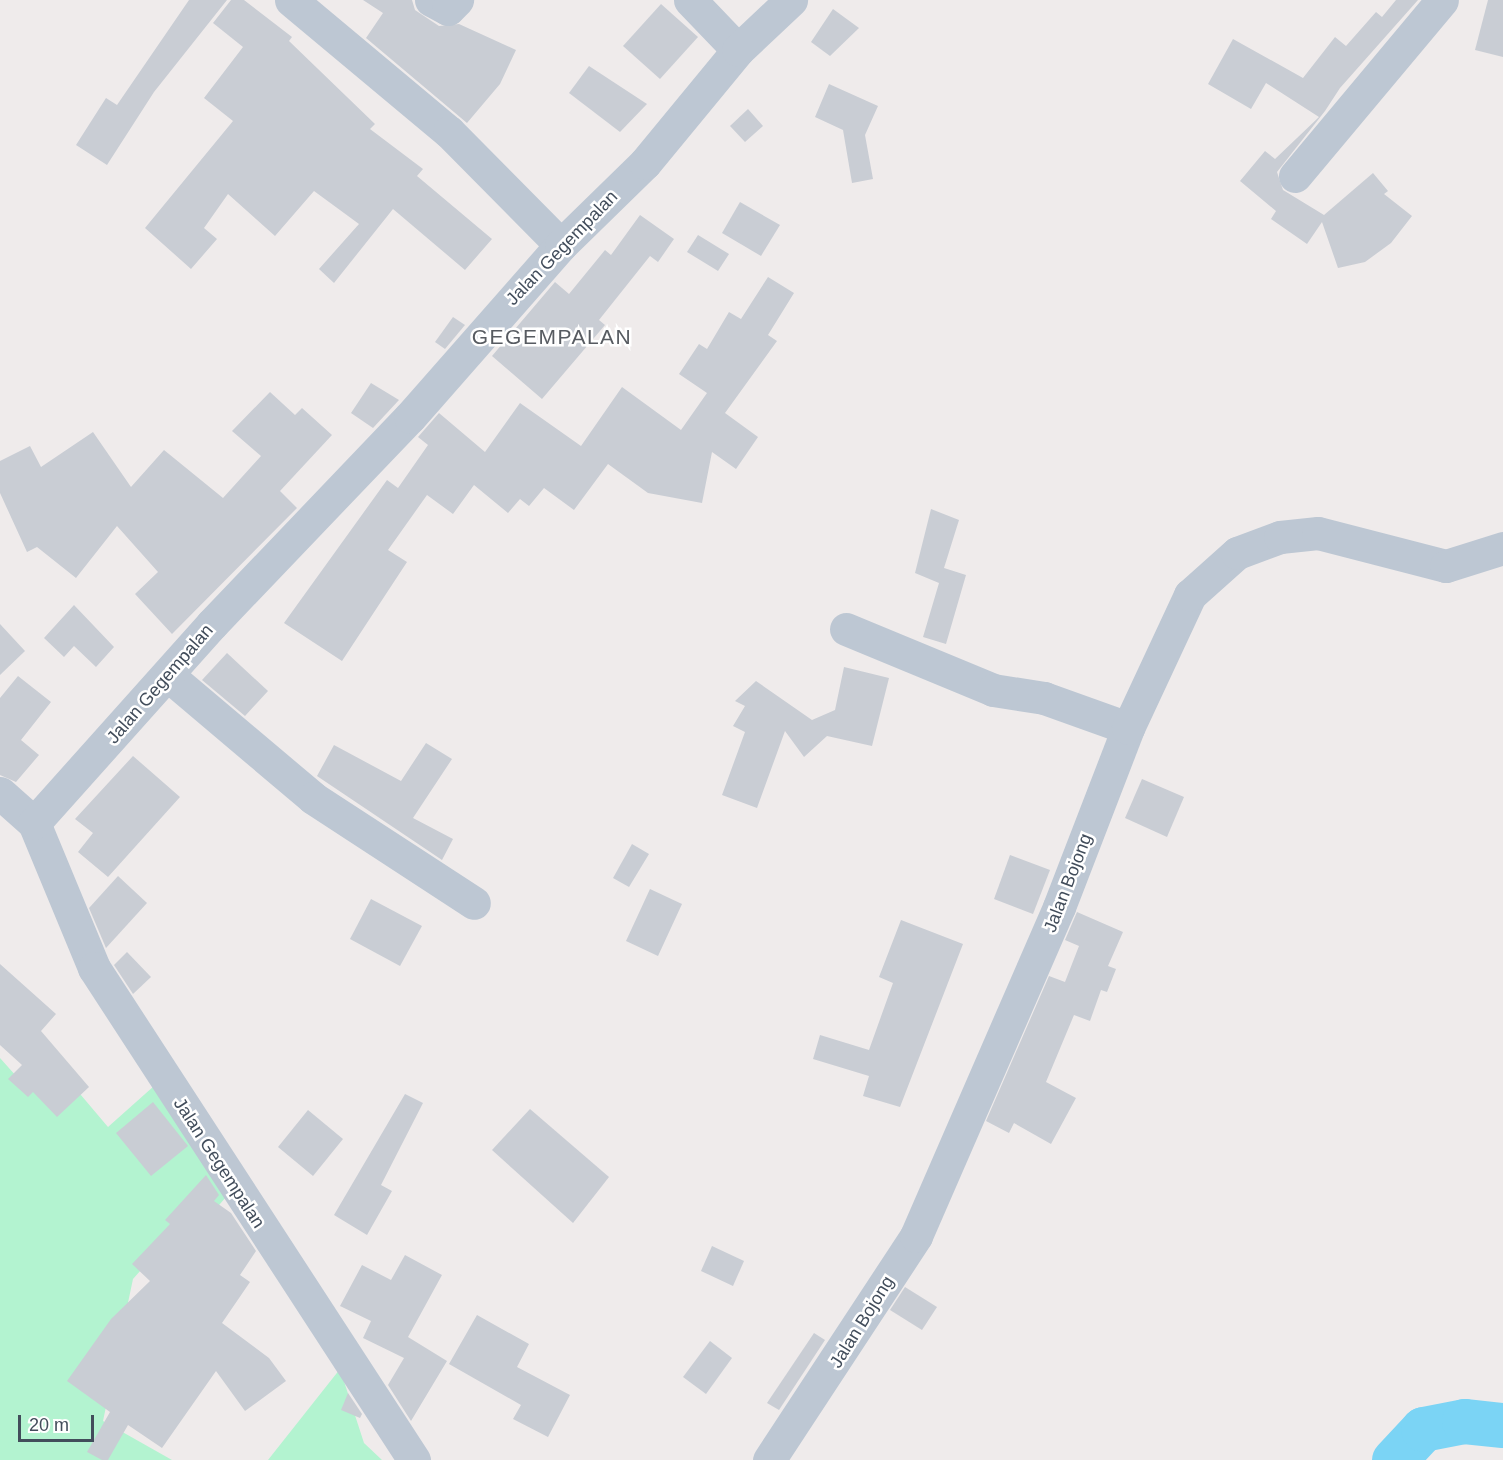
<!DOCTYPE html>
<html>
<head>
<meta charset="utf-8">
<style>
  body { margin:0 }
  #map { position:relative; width:1503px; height:1460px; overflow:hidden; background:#efebeb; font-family:Arial,sans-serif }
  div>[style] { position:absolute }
  .green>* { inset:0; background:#b3f3d0 }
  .river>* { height:45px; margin:-22.5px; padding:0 22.5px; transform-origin:22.5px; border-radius:22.5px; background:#7bd4f5 }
  .building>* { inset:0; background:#c9cdd4 }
  .minor>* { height:33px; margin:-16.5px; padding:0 16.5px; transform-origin:16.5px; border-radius:16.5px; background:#bdc7d3 }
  span { translate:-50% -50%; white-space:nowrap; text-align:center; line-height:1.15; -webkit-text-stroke:5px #fff; paint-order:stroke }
  .street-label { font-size:18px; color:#424d5b }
  .quarter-label { font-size:21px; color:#575b61; letter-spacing:1.5px }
  .scale { position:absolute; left:18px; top:1415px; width:76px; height:27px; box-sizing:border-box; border:3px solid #424d5b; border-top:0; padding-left:8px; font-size:18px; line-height:21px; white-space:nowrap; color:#424d5b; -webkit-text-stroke:4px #fff; paint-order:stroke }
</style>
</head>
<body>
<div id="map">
  <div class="green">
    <i style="clip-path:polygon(0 1058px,25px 1086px,53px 1062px,108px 1127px,154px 1086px,226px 1197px,177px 1254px,164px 1244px,133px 1279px,103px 1421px,172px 1460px,0 1460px)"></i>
    <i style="clip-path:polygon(340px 1369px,364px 1443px,382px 1460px,268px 1460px)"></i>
  </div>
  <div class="river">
    <i style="left:1394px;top:1460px;width:42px;rotate:-46.9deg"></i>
    <i style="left:1423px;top:1429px;width:42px;rotate:-11deg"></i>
    <i style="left:1464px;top:1421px;width:39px;rotate:6deg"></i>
  </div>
  <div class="building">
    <i style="clip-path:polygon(189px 0,227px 0,154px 92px,107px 165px,76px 145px,106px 98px,117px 105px)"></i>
    <i style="clip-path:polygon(231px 0,244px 0,292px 37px,289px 41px,375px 124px,370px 129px,423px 169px,417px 176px,492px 239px,465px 270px,393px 209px,334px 283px,319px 269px,359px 224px,314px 191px,275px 236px,228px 194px,204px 228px,217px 239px,191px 269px,145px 228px,233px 121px,204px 98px,243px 47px,213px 23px)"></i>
    <i style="clip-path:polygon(363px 0,412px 0,415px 10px,439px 26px,459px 24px,516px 50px,500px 84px,467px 123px,366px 38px,383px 13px)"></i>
    <i style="clip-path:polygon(1396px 0,1418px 0,1340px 88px,1325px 111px,1277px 172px,1283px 190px,1324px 215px,1373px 173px,1388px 191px,1384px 194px,1412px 216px,1391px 243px,1365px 262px,1338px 268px,1322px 222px,1307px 244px,1271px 219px,1276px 211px,1240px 181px,1265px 151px,1275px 159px,1319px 117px,1266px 83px,1251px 109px,1208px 84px,1233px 39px,1303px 78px,1335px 37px,1346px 46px,1376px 12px,1382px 17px)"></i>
    <i style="clip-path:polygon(1488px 0,1503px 0,1503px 57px,1475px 50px)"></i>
    <i style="clip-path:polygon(661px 4px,698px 37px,660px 79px,623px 46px)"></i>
    <i style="clip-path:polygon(833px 9px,859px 28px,830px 56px,811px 42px)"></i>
    <i style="clip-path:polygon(589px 66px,647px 104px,620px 132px,569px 93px)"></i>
    <i style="clip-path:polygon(829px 84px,878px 106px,865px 135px,873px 179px,852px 183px,843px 130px,815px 117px)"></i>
    <i style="clip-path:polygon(748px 109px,763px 126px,745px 142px,730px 126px)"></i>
    <i style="clip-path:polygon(740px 202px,780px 225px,761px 256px,722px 233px)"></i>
    <i style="clip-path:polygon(640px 215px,674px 239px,658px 262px,650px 256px,599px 320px,605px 325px,542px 399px,492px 356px,555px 282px,569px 294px,605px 250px,611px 255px)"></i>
    <i style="clip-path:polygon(698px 235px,729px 254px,718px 271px,687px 252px)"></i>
    <i style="clip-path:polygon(768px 277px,794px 293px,768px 335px,777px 341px,725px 413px,758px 437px,736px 469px,712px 452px,702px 503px,648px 493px,608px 464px,574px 510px,544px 488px,529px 506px,520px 499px,508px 513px,474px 485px,453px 514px,427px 495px,388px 550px,407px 562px,342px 661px,284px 623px,387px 480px,398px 488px,428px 445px,418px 437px,439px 413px,485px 452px,520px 403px,581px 446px,622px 387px,681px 430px,707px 393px,679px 374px,699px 344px,707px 349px,729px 312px,741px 319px)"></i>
    <i style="clip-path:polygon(453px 317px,465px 325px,445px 349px,435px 342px)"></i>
    <i style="clip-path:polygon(371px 383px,399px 400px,373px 428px,351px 413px)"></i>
    <i style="clip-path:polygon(270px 392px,295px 415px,302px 408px,332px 435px,280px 491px,297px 508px,172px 634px,135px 594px,158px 572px,117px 526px,76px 578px,37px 547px,27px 552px,0 493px,0 461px,30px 446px,41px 467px,93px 432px,131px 487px,164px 450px,223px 498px,261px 456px,232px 431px)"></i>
    <i style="clip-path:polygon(931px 509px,959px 520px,944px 568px,966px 575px,946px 644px,923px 637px,939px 583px,915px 573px)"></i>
    <i style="clip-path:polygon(74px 605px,114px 647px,96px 667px,74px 646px,64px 657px,44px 638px)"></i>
    <i style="clip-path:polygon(0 624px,25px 651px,0 675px)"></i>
    <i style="clip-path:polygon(227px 653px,268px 691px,245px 716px,202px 680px)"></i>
    <i style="clip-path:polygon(844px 667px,889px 678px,872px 746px,827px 736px,804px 757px,785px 731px,757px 808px,722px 795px,745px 732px,733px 726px,745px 706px,735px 701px,756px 681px,812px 720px,835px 710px)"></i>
    <i style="clip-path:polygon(18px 676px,51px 702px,21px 740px,39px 755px,16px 782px,0 775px,0 698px)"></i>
    <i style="clip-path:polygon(426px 743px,452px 759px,413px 818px,453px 839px,442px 860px,317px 776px,334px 745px,401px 781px)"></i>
    <i style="clip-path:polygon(133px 756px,180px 797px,108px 877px,78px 852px,93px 833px,75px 819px)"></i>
    <i style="clip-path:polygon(1142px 779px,1184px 797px,1167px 837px,1125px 818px)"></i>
    <i style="clip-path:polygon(632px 844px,649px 854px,629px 887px,613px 878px)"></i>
    <i style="clip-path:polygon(1010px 855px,1050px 870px,1033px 914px,994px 899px)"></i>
    <i style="clip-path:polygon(118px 876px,147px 903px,106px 948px,89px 908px)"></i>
    <i style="clip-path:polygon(650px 889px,682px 904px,658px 956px,626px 941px)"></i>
    <i style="clip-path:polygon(371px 899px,422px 926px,400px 966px,350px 939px)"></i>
    <i style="clip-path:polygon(1077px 912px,1123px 932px,1108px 966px,1116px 969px,1107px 992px,1101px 990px,1090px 1021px,1074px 1015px,1046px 1082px,1076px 1098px,1051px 1144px,1014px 1123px,1009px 1133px,986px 1121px,1049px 976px,1065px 982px,1079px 946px,1065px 940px)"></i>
    <i style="clip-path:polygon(901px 920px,963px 944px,900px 1107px,863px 1096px,869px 1076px,813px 1059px,820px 1035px,869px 1050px,893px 983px,879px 977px)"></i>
    <i style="clip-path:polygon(127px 952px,151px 977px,133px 994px,114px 965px)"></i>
    <i style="clip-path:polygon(0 964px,56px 1014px,41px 1031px,89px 1087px,57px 1117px,33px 1092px,28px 1097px,8px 1079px,22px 1065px,0 1045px)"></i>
    <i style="clip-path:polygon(405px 1094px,423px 1103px,381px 1185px,392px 1191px,367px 1235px,334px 1215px)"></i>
    <i style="clip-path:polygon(153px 1102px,188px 1146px,151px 1176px,116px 1133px)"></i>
    <i style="clip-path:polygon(530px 1109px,609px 1177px,573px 1223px,492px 1150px)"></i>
    <i style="clip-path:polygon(308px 1110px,343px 1139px,313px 1176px,278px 1147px)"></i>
    <i style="clip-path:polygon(206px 1175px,219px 1195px,214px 1201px,231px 1213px,256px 1251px,240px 1275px,250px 1282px,222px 1323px,269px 1358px,286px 1381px,245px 1411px,216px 1371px,162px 1448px,128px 1425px,108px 1460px,102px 1460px,87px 1452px,110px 1412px,67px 1381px,111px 1319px,150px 1281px,132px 1264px,170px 1224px,165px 1220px)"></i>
    <i style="clip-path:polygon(712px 1246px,744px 1261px,733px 1286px,701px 1271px)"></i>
    <i style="clip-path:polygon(405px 1255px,442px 1275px,408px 1337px,447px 1361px,411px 1421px,388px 1385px,404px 1358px,363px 1338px,371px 1321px,340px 1306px,362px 1265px,391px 1280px)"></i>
    <i style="clip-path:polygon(905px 1287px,937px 1307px,922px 1330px,890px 1310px)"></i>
    <i style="clip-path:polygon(477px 1315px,529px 1344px,517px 1367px,570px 1395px,548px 1437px,513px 1419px,521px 1405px,449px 1364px)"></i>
    <i style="clip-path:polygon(814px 1333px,825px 1340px,779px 1410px,767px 1403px)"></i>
    <i style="clip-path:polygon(710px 1341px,732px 1358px,706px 1394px,683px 1377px)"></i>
    <i style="clip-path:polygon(348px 1393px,362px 1414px,360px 1418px,341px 1410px)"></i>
  </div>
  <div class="minor">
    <i style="left:291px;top:0;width:206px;rotate:39.9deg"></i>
    <i style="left:449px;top:132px;width:159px;rotate:45.3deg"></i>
    <i style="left:431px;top:0;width:19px;rotate:28deg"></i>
    <i style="left:448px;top:9px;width:13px;rotate:-45deg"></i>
    <i style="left:690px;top:0;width:69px;rotate:46.2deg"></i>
    <i style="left:1295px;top:176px;width:229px;rotate:-50.1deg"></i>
    <i style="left:846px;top:629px;width:159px;rotate:22.5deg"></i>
    <i style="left:993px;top:690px;width:52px;rotate:8.9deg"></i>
    <i style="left:1044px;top:698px;width:89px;rotate:19.7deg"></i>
    <i style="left:170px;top:677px;width:187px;rotate:40.2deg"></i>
    <i style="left:313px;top:798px;width:192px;rotate:33.1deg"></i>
    <i style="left:0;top:793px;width:45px;rotate:41.4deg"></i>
    <i style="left:34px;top:823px;width:157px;rotate:67.5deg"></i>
    <i style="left:94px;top:968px;width:587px;rotate:56.96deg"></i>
    <i style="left:34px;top:823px;width:267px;rotate:-48.2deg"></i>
    <i style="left:212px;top:624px;width:286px;rotate:-46.3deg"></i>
    <i style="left:410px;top:417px;width:229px;rotate:-48.7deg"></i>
    <i style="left:561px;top:245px;width:117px;rotate:-44.3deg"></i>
    <i style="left:645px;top:163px;width:146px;rotate:-50.5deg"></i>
    <i style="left:738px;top:50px;width:73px;rotate:-43.3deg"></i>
    <i style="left:769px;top:1460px;width:268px;rotate:-56.7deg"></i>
    <i style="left:916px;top:1236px;width:359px;rotate:-66.5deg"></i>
    <i style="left:1059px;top:907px;width:192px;rotate:-68.9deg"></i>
    <i style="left:1128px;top:728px;width:147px;rotate:-65deg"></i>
    <i style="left:1190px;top:595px;width:63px;rotate:-41.8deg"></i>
    <i style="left:1237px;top:553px;width:46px;rotate:-20.4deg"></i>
    <i style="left:1280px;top:537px;width:38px;rotate:-6deg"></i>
    <i style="left:1318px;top:533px;width:132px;rotate:14.5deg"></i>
    <i style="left:1446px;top:566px;width:60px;rotate:-17.5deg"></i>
  </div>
  <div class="street-label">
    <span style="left:562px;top:248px;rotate:-46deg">Jalan Gegempalan</span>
    <span style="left:160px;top:684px;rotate:-49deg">Jalan Gegempalan</span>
    <span style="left:1068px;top:883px;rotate:-69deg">Jalan Bojong</span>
    <span style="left:219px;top:1163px;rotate:57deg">Jalan Gegempalan</span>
    <span style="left:862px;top:1322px;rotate:-58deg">Jalan Bojong</span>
  </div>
  <div class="quarter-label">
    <span style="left:552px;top:337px">GEGEMPALAN</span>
  </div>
  <div class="scale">20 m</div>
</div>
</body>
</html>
